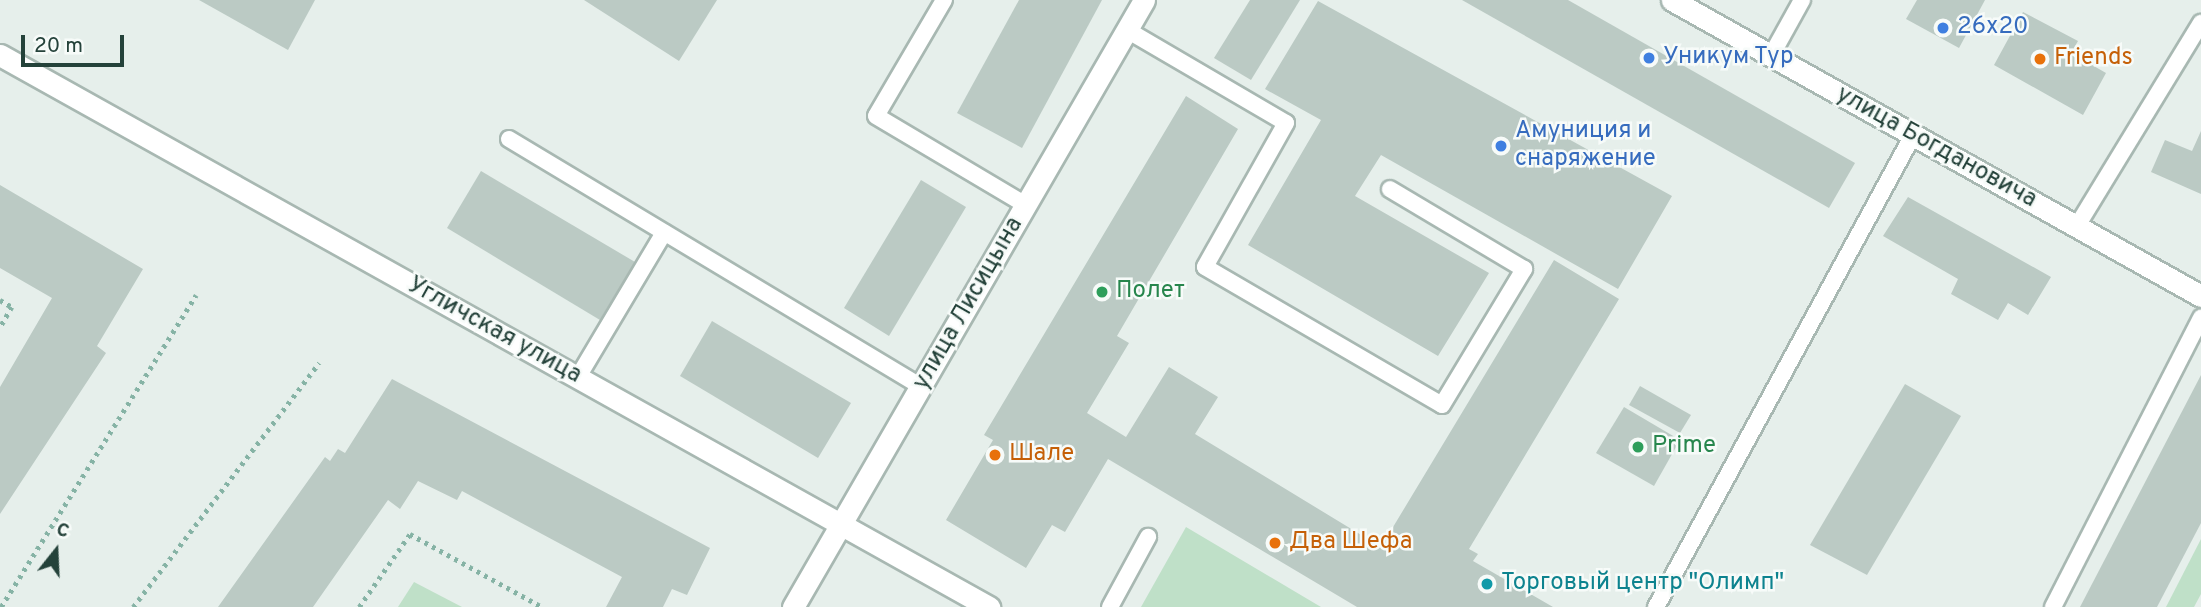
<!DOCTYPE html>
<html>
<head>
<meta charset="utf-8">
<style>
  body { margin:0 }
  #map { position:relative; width:2201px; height:607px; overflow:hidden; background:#e6efeb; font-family:Overpass,sans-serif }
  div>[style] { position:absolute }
  .green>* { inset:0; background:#bfe0c8 }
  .building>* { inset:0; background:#bbcac4 }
  .path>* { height:4.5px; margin-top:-2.25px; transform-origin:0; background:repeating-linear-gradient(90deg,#86b3a5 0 3.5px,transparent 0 8.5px) }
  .roads { filter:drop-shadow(2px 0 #a8b8b2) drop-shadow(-2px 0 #a8b8b2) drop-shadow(0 2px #a8b8b2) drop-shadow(0 -2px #a8b8b2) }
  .lane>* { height:16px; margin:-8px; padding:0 8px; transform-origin:8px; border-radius:8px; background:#fff }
  .street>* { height:21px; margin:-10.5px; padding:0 10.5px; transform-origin:10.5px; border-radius:10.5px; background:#fff }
  .secondary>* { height:21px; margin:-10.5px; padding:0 10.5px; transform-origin:10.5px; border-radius:10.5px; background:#fff }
  .dots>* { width:19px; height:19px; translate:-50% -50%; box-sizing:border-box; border:4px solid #f7fbf9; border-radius:50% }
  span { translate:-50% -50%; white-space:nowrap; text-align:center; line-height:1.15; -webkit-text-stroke:5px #f7fbf9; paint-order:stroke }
  .shop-label { font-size:24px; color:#366cbe }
  .left { translate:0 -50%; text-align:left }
  .food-label { font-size:24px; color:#c56008 }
  .street-label { font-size:24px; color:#24423a }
  .leisure-label { font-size:24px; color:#27864d }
  .culture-label { font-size:24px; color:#0d838f }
  .north { position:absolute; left:21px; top:516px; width:70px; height:70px; -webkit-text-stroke:5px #f7fbf9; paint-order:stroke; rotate:18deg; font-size:19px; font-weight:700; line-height:28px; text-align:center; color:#24423a }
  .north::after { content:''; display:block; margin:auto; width:24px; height:32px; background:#24423a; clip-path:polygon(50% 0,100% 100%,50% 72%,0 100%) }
  .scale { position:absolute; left:21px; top:35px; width:103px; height:32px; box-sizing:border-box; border:4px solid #24423a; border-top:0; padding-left:9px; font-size:21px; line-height:24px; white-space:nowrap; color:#24423a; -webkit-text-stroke:5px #f7fbf9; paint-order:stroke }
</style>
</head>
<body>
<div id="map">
  <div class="green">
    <i style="clip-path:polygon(1186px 527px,1321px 607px,1141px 607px)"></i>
    <i style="clip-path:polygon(2201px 539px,2201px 594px,2194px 607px,2166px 607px)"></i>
    <i style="clip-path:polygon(414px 582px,462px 607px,398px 607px)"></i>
  </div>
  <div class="building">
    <i style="clip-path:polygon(199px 0,315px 0,288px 50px)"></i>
    <i style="clip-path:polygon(584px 0,717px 0,679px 61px)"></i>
    <i style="clip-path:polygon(1019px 0,1102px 0,1022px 148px,957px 113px)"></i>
    <i style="clip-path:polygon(1250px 0,1300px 0,1251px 80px,1214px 58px)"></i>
    <i style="clip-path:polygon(1462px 0,1568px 0,1855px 163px,1829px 208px)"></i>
    <i style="clip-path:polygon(1917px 0,1985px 0,1959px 48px,1906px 19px)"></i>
    <i style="clip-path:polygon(1318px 1px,1672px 196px,1618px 289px,1381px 155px,1355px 196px,1489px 273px,1438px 356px,1248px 245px,1321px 120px,1265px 89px)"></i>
    <i style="clip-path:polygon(2023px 12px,2078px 41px,2071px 53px,2106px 73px,2083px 115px,1994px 65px)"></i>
    <i style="clip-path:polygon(1186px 96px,1238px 129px,1117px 336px,1129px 343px,1087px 413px,1126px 437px,1169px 367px,1218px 397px,1195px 434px,1381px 547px,1554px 260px,1619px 299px,1469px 549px,1478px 554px,1473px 561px,1553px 607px,1357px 607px,1108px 459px,1065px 532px,1052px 525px,1026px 568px,946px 520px,993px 440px,984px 435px)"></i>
    <i style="clip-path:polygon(2201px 131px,2201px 194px,2151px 172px,2165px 140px,2192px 151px)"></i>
    <i style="clip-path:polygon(481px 171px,635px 262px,600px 320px,447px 228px)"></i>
    <i style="clip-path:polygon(921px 180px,966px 207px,889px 336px,844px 308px)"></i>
    <i style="clip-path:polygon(0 185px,143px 269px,97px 346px,106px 353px,0 514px,0 387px,52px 298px,0 268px)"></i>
    <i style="clip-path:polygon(1908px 197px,2051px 277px,2028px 315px,2008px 303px,1998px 320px,1951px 294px,1958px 279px,1883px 236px)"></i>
    <i style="clip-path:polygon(712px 321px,851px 403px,818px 458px,680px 376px)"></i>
    <i style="clip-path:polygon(2201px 375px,2201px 523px,2157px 607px,2080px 607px)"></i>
    <i style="clip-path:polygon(392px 379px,710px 548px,687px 595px,672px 589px,663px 607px,606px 607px,622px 577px,462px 491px,457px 500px,418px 481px,400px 509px,388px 500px,313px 607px,218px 607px,325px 457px,330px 461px,338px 449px,345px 453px)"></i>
    <i style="clip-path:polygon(1905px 384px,1961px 416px,1867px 575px,1810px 545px)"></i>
    <i style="clip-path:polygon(1640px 386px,1691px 415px,1680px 433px,1629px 405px)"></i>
    <i style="clip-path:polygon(1624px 407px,1680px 440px,1654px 486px,1596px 453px)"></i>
  </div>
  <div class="path">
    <i style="left:0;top:300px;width:14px;rotate:30deg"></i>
    <i style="left:12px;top:307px;width:24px;rotate:120deg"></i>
    <i style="left:1px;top:607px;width:368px;rotate:-58deg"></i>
    <i style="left:133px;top:607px;width:307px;rotate:-52.7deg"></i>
    <i style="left:359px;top:607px;width:89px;rotate:-55.1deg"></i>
    <i style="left:410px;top:534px;width:151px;rotate:28.9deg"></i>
  </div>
  <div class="roads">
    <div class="lane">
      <i style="left:944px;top:0;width:134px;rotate:120.4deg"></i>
      <i style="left:876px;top:116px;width:174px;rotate:30.7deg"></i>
      <i style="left:1127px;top:30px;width:184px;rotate:30.3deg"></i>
      <i style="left:1286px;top:123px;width:165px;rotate:119.4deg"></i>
      <i style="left:1205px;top:267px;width:274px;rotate:30.2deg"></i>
      <i style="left:1442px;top:405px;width:159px;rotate:-58.9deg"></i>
      <i style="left:1524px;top:269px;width:156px;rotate:-149.2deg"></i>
      <i style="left:1771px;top:56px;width:64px;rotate:-61deg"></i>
      <i style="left:509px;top:139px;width:481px;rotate:31deg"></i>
      <i style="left:2077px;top:226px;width:238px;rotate:-58.6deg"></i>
      <i style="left:578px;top:377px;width:168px;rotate:-59.2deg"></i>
      <i style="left:1110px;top:607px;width:80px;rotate:-61.5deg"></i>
      <i style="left:1656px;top:607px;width:537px;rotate:-61.43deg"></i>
      <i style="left:2053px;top:607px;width:325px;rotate:-62.9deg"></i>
    </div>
    <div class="street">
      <i style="left:1672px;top:0;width:606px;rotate:29.23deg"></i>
      <i style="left:793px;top:607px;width:701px;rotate:-59.96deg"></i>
    </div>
    <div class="secondary">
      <i style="left:0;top:55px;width:1133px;rotate:29.17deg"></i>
    </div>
  </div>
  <div class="dots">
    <i style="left:1943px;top:28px;background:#3f7fe0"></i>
    <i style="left:1649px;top:58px;background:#3f7fe0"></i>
    <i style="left:2040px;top:59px;background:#e8710a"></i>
    <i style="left:1501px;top:146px;background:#3f7fe0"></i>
    <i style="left:1102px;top:292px;background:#2e9e5b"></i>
    <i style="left:1638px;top:447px;background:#2e9e5b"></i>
    <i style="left:995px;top:455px;background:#e8710a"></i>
    <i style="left:1275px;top:543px;background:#e8710a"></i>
    <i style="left:1487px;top:584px;background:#0f9aa8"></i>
  </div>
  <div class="shop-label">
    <span class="left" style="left:1957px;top:28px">26x20</span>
    <span class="left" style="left:1663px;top:58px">Уникум Тур</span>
    <span class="left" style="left:1515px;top:146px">Амуниция и<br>снаряжение</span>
  </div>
  <div class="food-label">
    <span class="left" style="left:2054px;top:59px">Friends</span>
    <span class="left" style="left:1009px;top:455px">Шале</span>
    <span class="left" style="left:1289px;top:543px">Два Шефа</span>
  </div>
  <div class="street-label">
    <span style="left:1936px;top:148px;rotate:29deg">улица Богдановича</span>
    <span style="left:969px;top:304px;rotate:-60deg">улица Лисицына</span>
    <span style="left:494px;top:331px;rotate:29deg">Угличская улица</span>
  </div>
  <div class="leisure-label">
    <span class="left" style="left:1116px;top:292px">Полет</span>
    <span class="left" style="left:1652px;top:447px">Prime</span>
  </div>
  <div class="culture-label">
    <span class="left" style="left:1501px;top:584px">Торговый центр "Олимп"</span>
  </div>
  <div class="north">С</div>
  <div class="scale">20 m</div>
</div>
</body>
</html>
